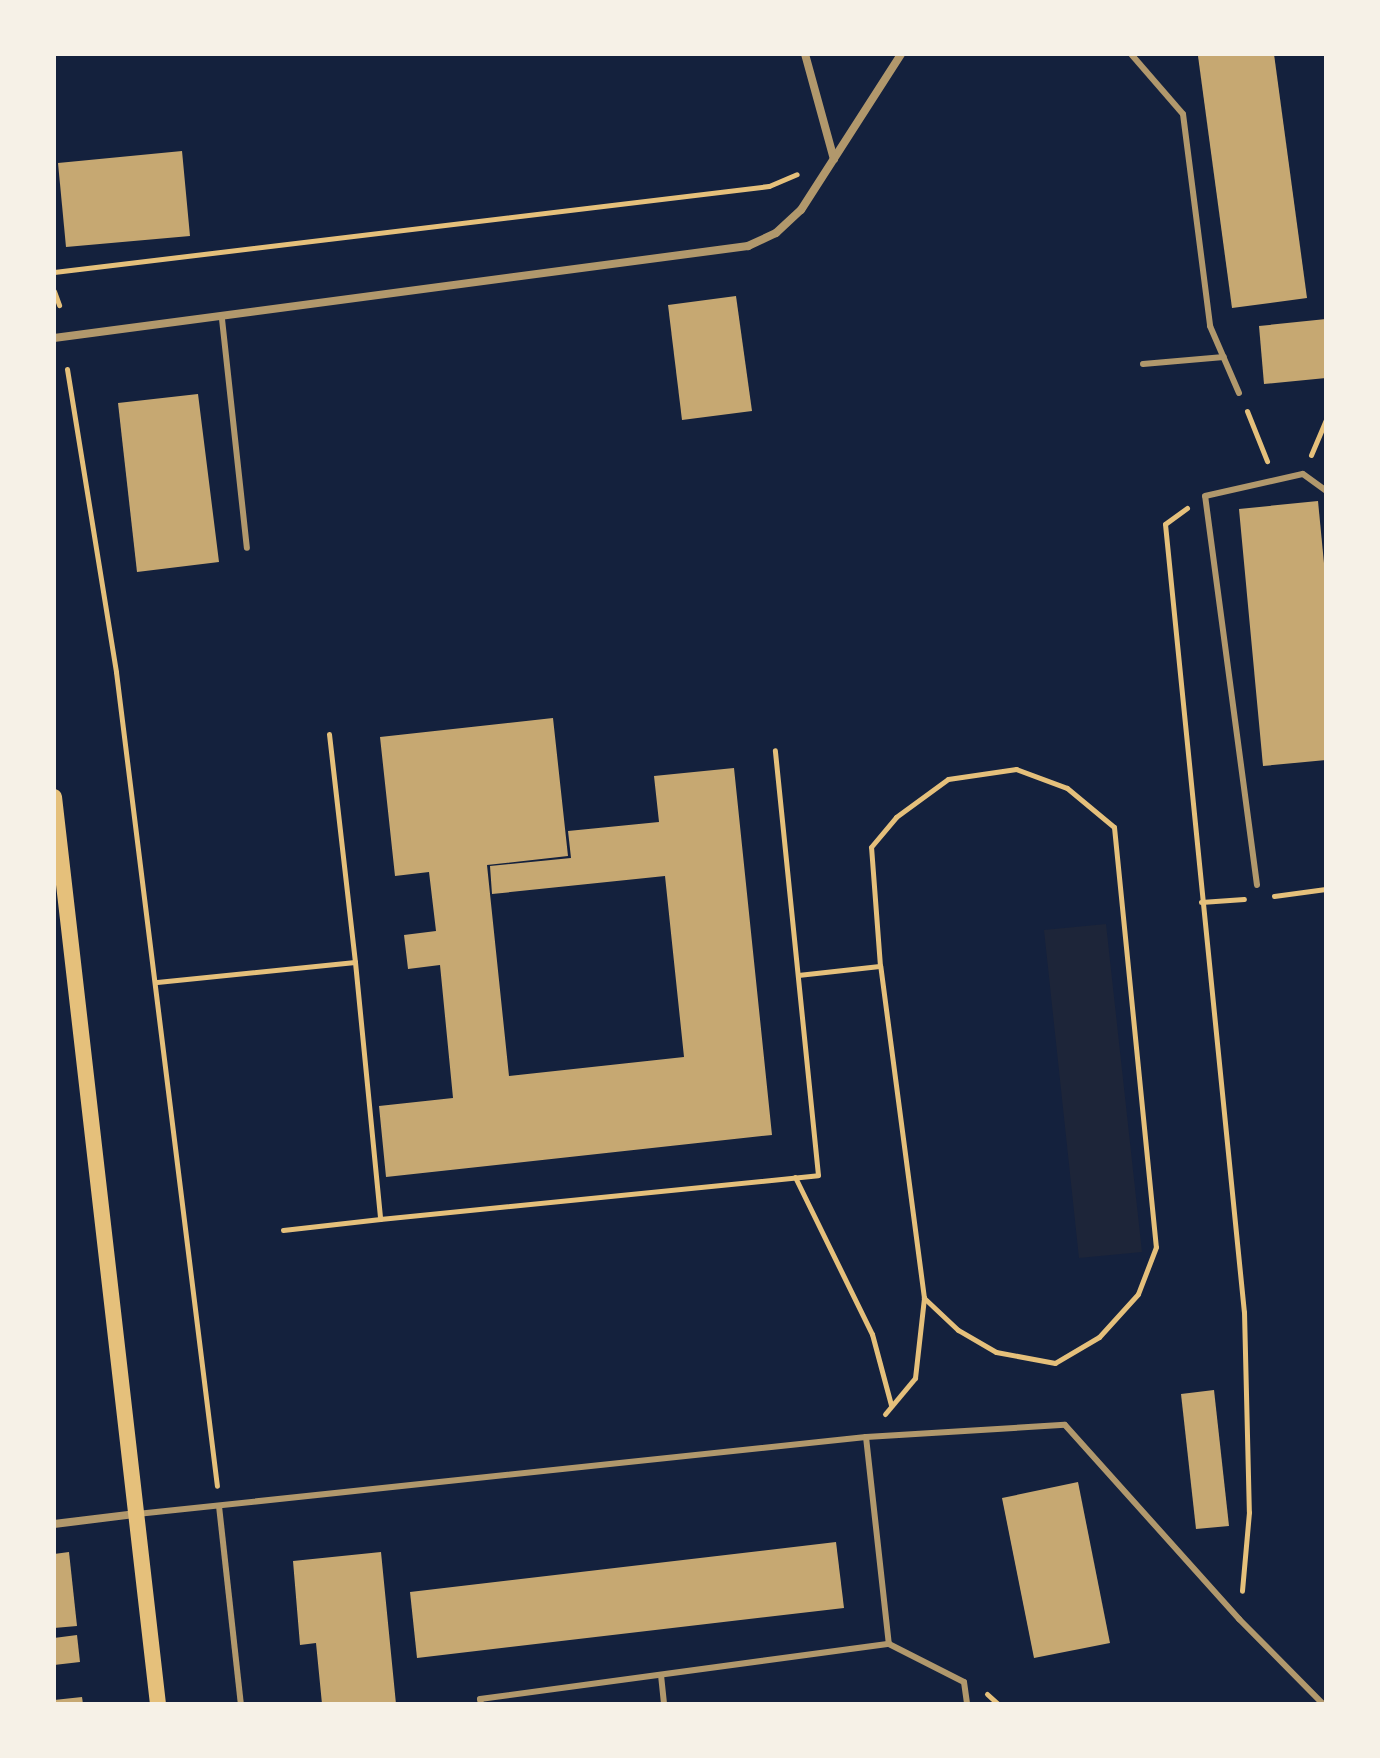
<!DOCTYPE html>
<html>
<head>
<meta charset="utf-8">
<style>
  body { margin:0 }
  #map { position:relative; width:1380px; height:1758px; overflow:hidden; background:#14213d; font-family:"Noto Serif",serif }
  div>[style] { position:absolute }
  .green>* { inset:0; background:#1d2539 }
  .building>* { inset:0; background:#c6a872 }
  .path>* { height:5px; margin:-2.5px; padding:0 2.5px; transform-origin:2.5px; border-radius:2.5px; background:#e5c07b }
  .service>* { height:6px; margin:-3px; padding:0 3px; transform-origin:3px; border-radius:3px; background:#b1986c }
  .minor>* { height:8px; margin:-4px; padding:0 4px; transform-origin:4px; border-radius:4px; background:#b1986c }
  .secondary>* { height:16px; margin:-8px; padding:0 8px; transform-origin:8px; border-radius:8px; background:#e5c07b }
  span { translate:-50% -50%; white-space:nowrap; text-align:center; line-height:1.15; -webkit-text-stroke:8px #f6f1e7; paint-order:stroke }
  .frame { position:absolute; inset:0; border:56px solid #f6f1e7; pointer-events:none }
</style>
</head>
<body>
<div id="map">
  <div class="green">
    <i style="clip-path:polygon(1106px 924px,1142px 1252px,1079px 1258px,1044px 930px)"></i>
  </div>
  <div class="building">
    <i style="clip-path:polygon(1274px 54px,1307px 298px,1232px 308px,1198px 56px)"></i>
    <i style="clip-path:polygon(182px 151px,190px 236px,66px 247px,58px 163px)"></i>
    <i style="clip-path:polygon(736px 296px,752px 411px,682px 420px,668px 305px)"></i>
    <i style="clip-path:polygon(1326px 319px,1326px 378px,1264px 384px,1259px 326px)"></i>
    <i style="clip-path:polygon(198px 394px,219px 562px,137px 572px,118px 403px)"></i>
    <i style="clip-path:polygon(1318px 501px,1326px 584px,1326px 760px,1263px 766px,1239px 509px)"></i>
    <i style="clip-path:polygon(553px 718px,568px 856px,487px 865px,509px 1076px,684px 1057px,665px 876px,492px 894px,490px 866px,571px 858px,568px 831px,659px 822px,654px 776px,734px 768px,772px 1135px,386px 1177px,379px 1106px,453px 1098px,440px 965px,408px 969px,404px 935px,436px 931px,429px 872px,395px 876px,380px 737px)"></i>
    <i style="clip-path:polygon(1214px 1390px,1229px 1526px,1196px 1529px,1181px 1394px)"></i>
    <i style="clip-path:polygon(1078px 1482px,1110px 1643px,1034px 1658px,1002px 1498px)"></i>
    <i style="clip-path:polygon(836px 1542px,844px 1608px,417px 1658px,410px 1592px)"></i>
    <i style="clip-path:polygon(69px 1552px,77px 1626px,54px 1628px,54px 1554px)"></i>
    <i style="clip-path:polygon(381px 1552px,396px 1704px,322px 1704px,316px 1643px,300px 1645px,293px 1561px)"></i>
    <i style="clip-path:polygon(77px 1635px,80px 1662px,54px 1665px,54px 1638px)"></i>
    <i style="clip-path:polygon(82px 1697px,83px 1704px,54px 1704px,54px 1700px)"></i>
  </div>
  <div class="path">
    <i style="left:54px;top:272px;width:720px;rotate:-6.86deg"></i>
    <i style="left:769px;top:186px;width:30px;rotate:-23deg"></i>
    <i style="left:54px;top:291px;width:15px;rotate:70deg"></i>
    <i style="left:67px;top:369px;width:307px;rotate:80.8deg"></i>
    <i style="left:116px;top:672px;width:820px;rotate:82.93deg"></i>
    <i style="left:1247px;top:411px;width:54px;rotate:68.2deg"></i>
    <i style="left:1311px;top:455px;width:39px;rotate:-67deg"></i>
    <i style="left:1187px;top:508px;width:27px;rotate:144deg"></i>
    <i style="left:1165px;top:524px;width:792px;rotate:84.28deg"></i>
    <i style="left:1244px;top:1312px;width:200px;rotate:88.6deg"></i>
    <i style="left:1249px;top:1512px;width:79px;rotate:95.1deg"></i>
    <i style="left:329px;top:734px;width:229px;rotate:83.5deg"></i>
    <i style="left:1274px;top:896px;width:52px;rotate:-7.7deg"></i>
    <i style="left:1201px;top:902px;width:43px;rotate:-4deg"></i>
    <i style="left:798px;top:975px;width:82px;rotate:-6.3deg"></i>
    <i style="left:157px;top:982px;width:199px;rotate:-5.8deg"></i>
    <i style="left:355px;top:962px;width:258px;rotate:84.4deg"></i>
    <i style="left:380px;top:1219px;width:440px;rotate:-5.7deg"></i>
    <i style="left:818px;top:1175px;width:427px;rotate:-95.8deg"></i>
    <i style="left:795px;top:1177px;width:175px;rotate:63.9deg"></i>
    <i style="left:872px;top:1334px;width:73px;rotate:75deg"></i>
    <i style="left:283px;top:1230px;width:98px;rotate:-6.5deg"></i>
    <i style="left:885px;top:1414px;width:47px;rotate:-50.2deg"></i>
    <i style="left:915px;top:1378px;width:81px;rotate:-83.6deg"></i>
    <i style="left:924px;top:1298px;width:335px;rotate:-97.5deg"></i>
    <i style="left:880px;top:966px;width:119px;rotate:-94.3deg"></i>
    <i style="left:871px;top:847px;width:39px;rotate:-50deg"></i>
    <i style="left:896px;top:817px;width:64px;rotate:-36.2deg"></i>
    <i style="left:948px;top:779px;width:69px;rotate:-8.4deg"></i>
    <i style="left:1016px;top:769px;width:54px;rotate:20.4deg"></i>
    <i style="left:1067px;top:788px;width:61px;rotate:39.7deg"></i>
    <i style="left:1114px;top:827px;width:422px;rotate:84.3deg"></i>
    <i style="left:1156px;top:1247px;width:50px;rotate:111deg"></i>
    <i style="left:1138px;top:1294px;width:58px;rotate:132.2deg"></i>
    <i style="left:1099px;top:1337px;width:51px;rotate:149.4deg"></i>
    <i style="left:1055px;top:1363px;width:60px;rotate:-169.4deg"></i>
    <i style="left:996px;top:1352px;width:44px;rotate:-149.9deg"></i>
    <i style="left:958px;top:1330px;width:47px;rotate:-136.7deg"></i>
    <i style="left:987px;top:1694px;width:15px;rotate:42deg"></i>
  </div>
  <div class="service">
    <i style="left:1131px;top:54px;width:79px;rotate:49.1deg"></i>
    <i style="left:1183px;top:114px;width:214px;rotate:82.7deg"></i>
    <i style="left:1210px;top:326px;width:73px;rotate:66.6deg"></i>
    <i style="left:222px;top:319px;width:230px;rotate:83.8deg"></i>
    <i style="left:1143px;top:364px;width:81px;rotate:-4.9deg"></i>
    <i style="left:1257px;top:885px;width:392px;rotate:-97.6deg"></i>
    <i style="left:1205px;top:496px;width:100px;rotate:-12.7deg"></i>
    <i style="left:1303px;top:474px;width:29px;rotate:36deg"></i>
    <i style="left:866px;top:1437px;width:208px;rotate:83.7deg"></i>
    <i style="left:889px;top:1644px;width:84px;rotate:26.9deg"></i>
    <i style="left:964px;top:1682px;width:22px;rotate:82deg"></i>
    <i style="left:219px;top:1506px;width:199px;rotate:83.7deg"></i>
    <i style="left:137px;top:1514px;width:733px;rotate:-6.03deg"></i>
    <i style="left:866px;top:1437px;width:199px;rotate:-3.5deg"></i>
    <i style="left:1065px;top:1425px;width:261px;rotate:48.1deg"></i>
    <i style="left:1239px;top:1619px;width:120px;rotate:45.3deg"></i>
    <i style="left:661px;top:1675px;width:29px;rotate:84deg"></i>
    <i style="left:481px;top:1704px;width:5px;rotate:-101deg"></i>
    <i style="left:480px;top:1699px;width:413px;rotate:-7.7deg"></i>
  </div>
  <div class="minor">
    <i style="left:805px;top:54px;width:109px;rotate:74.6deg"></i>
    <i style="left:54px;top:338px;width:700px;rotate:-7.55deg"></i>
    <i style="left:748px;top:246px;width:31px;rotate:-25deg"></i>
    <i style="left:776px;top:233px;width:34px;rotate:-43deg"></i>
    <i style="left:801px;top:210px;width:185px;rotate:-57.3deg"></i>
    <i style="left:54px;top:1524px;width:83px;rotate:-7deg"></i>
  </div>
  <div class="secondary">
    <i style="left:54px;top:797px;width:913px;rotate:83.46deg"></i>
  </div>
  <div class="frame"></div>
</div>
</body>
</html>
